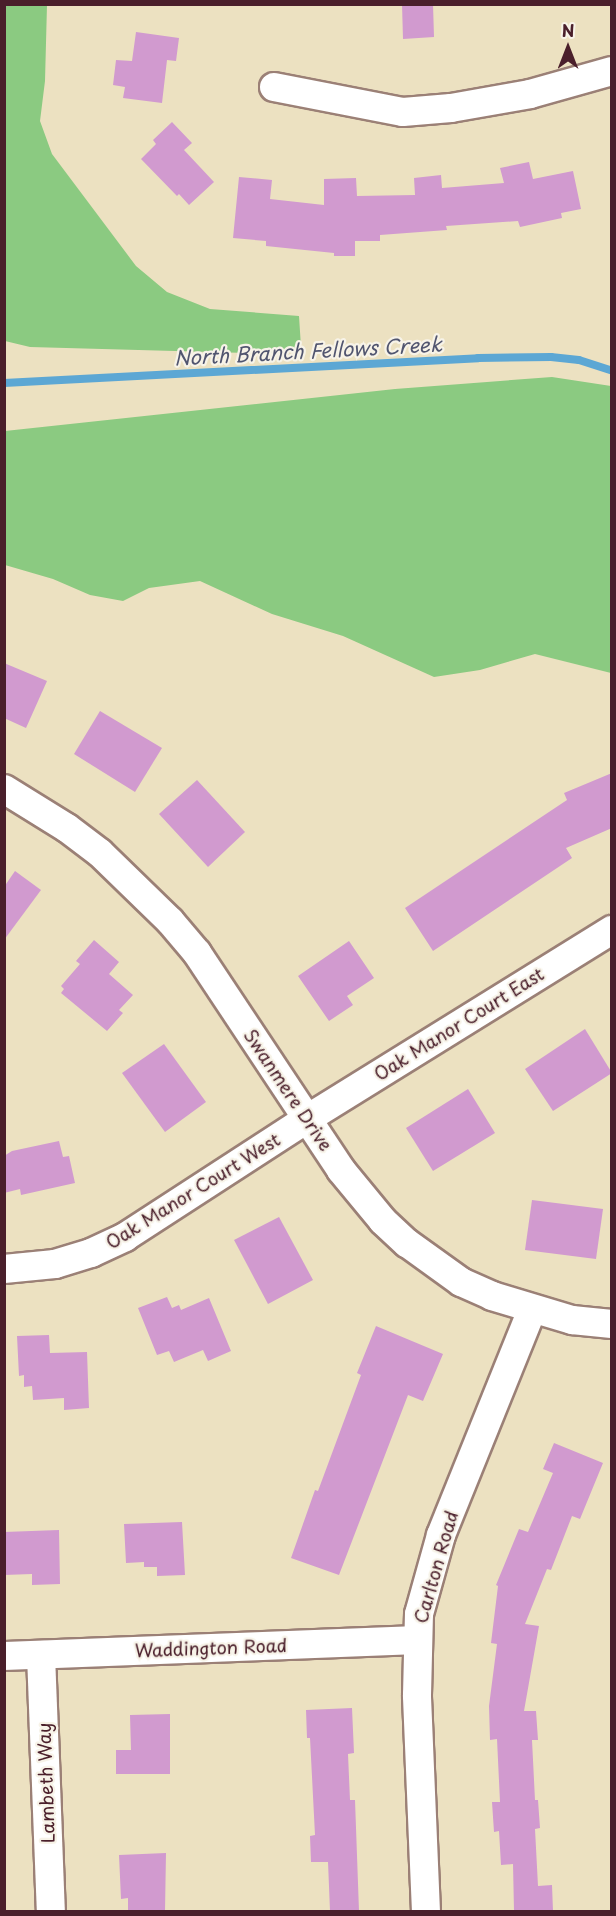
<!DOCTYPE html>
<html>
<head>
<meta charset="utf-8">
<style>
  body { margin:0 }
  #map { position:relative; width:616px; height:1916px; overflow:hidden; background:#ece1c1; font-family:"Playpen Sans",sans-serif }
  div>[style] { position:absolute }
  .green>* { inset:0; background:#8bca81 }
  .stream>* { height:8px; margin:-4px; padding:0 4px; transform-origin:4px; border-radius:4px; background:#5ca7d4 }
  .building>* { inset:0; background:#d19acf }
  .roads { filter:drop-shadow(2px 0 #9b8076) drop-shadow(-2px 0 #9b8076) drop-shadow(0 2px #9b8076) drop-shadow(0 -2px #9b8076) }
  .minor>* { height:28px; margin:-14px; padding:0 14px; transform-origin:14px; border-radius:14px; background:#fff }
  span { translate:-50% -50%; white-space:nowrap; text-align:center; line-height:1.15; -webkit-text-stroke:4.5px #f7f3e8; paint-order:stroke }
  .street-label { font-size:18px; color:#4a1f2b }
  .water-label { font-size:20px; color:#51556f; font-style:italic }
  .frame { position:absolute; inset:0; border:6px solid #4a1f2b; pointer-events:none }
  .north { position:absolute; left:538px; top:18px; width:60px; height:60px; -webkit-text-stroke:4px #f7f3e8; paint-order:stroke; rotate:0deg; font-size:16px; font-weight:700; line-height:24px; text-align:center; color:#4a1f2b }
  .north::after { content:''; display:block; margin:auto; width:21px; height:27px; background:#4a1f2b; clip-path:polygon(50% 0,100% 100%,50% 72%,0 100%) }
</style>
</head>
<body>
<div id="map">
  <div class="green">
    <i style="clip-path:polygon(5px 4px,47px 5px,45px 81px,40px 121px,52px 154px,136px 266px,167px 292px,210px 309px,299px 316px,301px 347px,283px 354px,30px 347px,5px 341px)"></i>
    <i style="clip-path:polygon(552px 377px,611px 386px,611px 673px,535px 654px,480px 670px,434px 677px,343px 636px,272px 614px,200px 581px,149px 588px,123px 601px,90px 595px,53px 579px,5px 565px,5px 431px,395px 389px)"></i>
  </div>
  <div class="stream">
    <i style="left:4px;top:383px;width:475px;rotate:-3deg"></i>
    <i style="left:478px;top:358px;width:73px;rotate:-0.8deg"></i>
    <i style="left:551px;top:357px;width:28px;rotate:6deg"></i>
    <i style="left:579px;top:360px;width:35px;rotate:18deg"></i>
  </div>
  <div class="building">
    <i style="clip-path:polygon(402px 4px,433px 4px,434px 37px,403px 39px)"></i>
    <i style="clip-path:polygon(136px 32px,179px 38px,176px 61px,167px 60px,162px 103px,123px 98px,125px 87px,113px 85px,116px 60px,132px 61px)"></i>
    <i style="clip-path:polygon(172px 122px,192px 143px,184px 150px,214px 182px,189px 205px,179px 194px,177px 196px,141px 159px,156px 144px,153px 140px)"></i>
    <i style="clip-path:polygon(529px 162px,533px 179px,573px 171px,581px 209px,561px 213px,562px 218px,520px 227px,518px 221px,446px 226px,447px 230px,380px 235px,380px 241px,355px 241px,355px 256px,334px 256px,334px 253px,266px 246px,266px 241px,233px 238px,239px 177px,272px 180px,270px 199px,324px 205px,324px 179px,356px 178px,357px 196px,415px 195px,414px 178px,441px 175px,442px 188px,504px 183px,500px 168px)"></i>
    <i style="clip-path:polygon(4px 663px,47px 681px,26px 728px,4px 718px)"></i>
    <i style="clip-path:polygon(100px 711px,162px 748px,135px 792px,74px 754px)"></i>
    <i style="clip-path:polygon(612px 773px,612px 828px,566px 848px,572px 858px,433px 951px,405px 908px,567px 800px,564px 793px)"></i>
    <i style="clip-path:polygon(197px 780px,245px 832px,208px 867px,159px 814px)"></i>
    <i style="clip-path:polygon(15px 871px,41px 890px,4px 940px,4px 887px)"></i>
    <i style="clip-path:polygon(94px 940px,119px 962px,109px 974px,133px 995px,119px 1010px,123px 1013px,107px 1031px,61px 993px,64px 989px,61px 986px,80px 964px,76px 961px)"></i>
    <i style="clip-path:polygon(349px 941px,374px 978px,347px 996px,353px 1005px,329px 1021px,298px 976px)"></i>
    <i style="clip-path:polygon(585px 1029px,612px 1073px,553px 1111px,525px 1069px)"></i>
    <i style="clip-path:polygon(164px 1044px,206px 1102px,165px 1132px,122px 1073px)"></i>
    <i style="clip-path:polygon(468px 1089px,495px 1133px,433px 1171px,406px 1128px)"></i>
    <i style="clip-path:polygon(59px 1141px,63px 1157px,69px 1156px,75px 1183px,21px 1195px,20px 1189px,4px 1193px,4px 1156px,12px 1151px)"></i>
    <i style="clip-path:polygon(532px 1200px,603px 1209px,596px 1259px,525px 1250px)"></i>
    <i style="clip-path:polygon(279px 1217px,313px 1280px,268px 1304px,234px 1240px)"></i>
    <i style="clip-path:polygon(167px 1297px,172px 1308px,179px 1305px,181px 1310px,209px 1298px,231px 1351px,208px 1361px,203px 1350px,174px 1362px,169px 1351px,157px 1355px,138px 1308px)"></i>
    <i style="clip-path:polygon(376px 1326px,443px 1354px,423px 1401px,408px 1395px,339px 1575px,291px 1558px,315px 1490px,318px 1491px,361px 1375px,357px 1373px)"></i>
    <i style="clip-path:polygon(49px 1335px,50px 1353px,87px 1352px,89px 1408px,64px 1410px,64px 1398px,33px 1400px,32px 1386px,24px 1387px,24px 1375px,19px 1376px,17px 1336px)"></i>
    <i style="clip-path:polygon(554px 1443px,603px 1463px,580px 1519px,572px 1516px,551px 1570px,547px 1569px,525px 1624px,539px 1626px,524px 1711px,536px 1711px,538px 1740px,532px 1740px,535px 1800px,538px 1800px,540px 1828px,535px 1829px,538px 1886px,552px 1885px,553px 1911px,514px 1911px,513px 1864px,501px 1865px,499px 1831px,494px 1832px,492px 1802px,500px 1802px,497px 1739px,490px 1740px,489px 1706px,497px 1644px,491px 1643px,498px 1586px,496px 1585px,519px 1529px,528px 1532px,553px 1473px,543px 1469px)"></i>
    <i style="clip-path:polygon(182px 1522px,185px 1575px,157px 1576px,157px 1567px,144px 1567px,144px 1562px,126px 1563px,124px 1524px)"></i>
    <i style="clip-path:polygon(59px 1530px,60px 1584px,32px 1585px,32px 1574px,4px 1575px,4px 1532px)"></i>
    <i style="clip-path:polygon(352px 1708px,354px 1753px,348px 1754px,350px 1800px,355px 1800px,359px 1911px,330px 1911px,328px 1862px,311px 1862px,310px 1836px,315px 1835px,310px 1738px,307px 1738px,306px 1710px)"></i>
    <i style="clip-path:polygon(170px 1714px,170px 1774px,116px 1774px,116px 1750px,131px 1750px,130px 1715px)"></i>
    <i style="clip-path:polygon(166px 1853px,165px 1911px,128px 1911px,128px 1898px,121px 1899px,119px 1855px)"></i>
  </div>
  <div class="roads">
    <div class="minor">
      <i style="left:274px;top:87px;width:131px;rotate:11deg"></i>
      <i style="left:403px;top:112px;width:48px;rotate:-4.8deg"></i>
      <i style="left:451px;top:108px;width:80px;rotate:-10deg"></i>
      <i style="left:530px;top:94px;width:85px;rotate:-15.7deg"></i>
      <i style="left:4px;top:789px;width:74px;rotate:31.8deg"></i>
      <i style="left:67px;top:828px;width:41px;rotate:37.1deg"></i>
      <i style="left:100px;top:853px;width:98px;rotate:44.2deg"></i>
      <i style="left:170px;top:921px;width:42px;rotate:49.8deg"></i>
      <i style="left:197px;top:953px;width:260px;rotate:56.4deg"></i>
      <i style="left:341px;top:1170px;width:66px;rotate:50.5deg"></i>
      <i style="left:383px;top:1221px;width:33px;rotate:43deg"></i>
      <i style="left:407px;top:1243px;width:67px;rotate:35.8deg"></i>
      <i style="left:461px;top:1282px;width:34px;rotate:24deg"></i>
      <i style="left:492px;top:1296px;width:84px;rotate:16.7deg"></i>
      <i style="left:572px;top:1320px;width:40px;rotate:5.7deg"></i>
      <i style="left:4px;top:1269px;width:51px;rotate:-5.6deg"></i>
      <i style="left:55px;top:1264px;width:38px;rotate:-17deg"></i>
      <i style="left:91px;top:1253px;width:38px;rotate:-25deg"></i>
      <i style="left:125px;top:1237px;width:217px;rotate:-33deg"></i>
      <i style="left:307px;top:1119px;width:359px;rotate:-31.8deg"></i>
      <i style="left:41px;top:1655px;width:257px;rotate:87.8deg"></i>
      <i style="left:4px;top:1656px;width:413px;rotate:-2.2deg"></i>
      <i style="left:426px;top:1912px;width:217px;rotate:-92.4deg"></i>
      <i style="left:417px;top:1695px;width:81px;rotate:-88.6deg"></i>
      <i style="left:419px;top:1614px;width:82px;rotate:-74.4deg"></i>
      <i style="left:441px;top:1535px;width:243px;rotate:-68deg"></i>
    </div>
  </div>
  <div class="street-label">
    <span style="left:459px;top:1024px;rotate:-32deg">Oak Manor Court East</span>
    <span style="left:288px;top:1090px;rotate:56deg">Swanmere Drive</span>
    <span style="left:193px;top:1191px;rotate:-32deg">Oak Manor Court West</span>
    <span style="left:436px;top:1567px;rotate:-74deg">Carlton Road</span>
    <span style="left:211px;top:1648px;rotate:-2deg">Waddington Road</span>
    <span style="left:46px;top:1783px;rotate:-92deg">Lambeth Way</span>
  </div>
  <div class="water-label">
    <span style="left:308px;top:351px;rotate:-3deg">North Branch Fellows Creek</span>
  </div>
  <div class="frame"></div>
  <div class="north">N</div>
</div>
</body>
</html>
